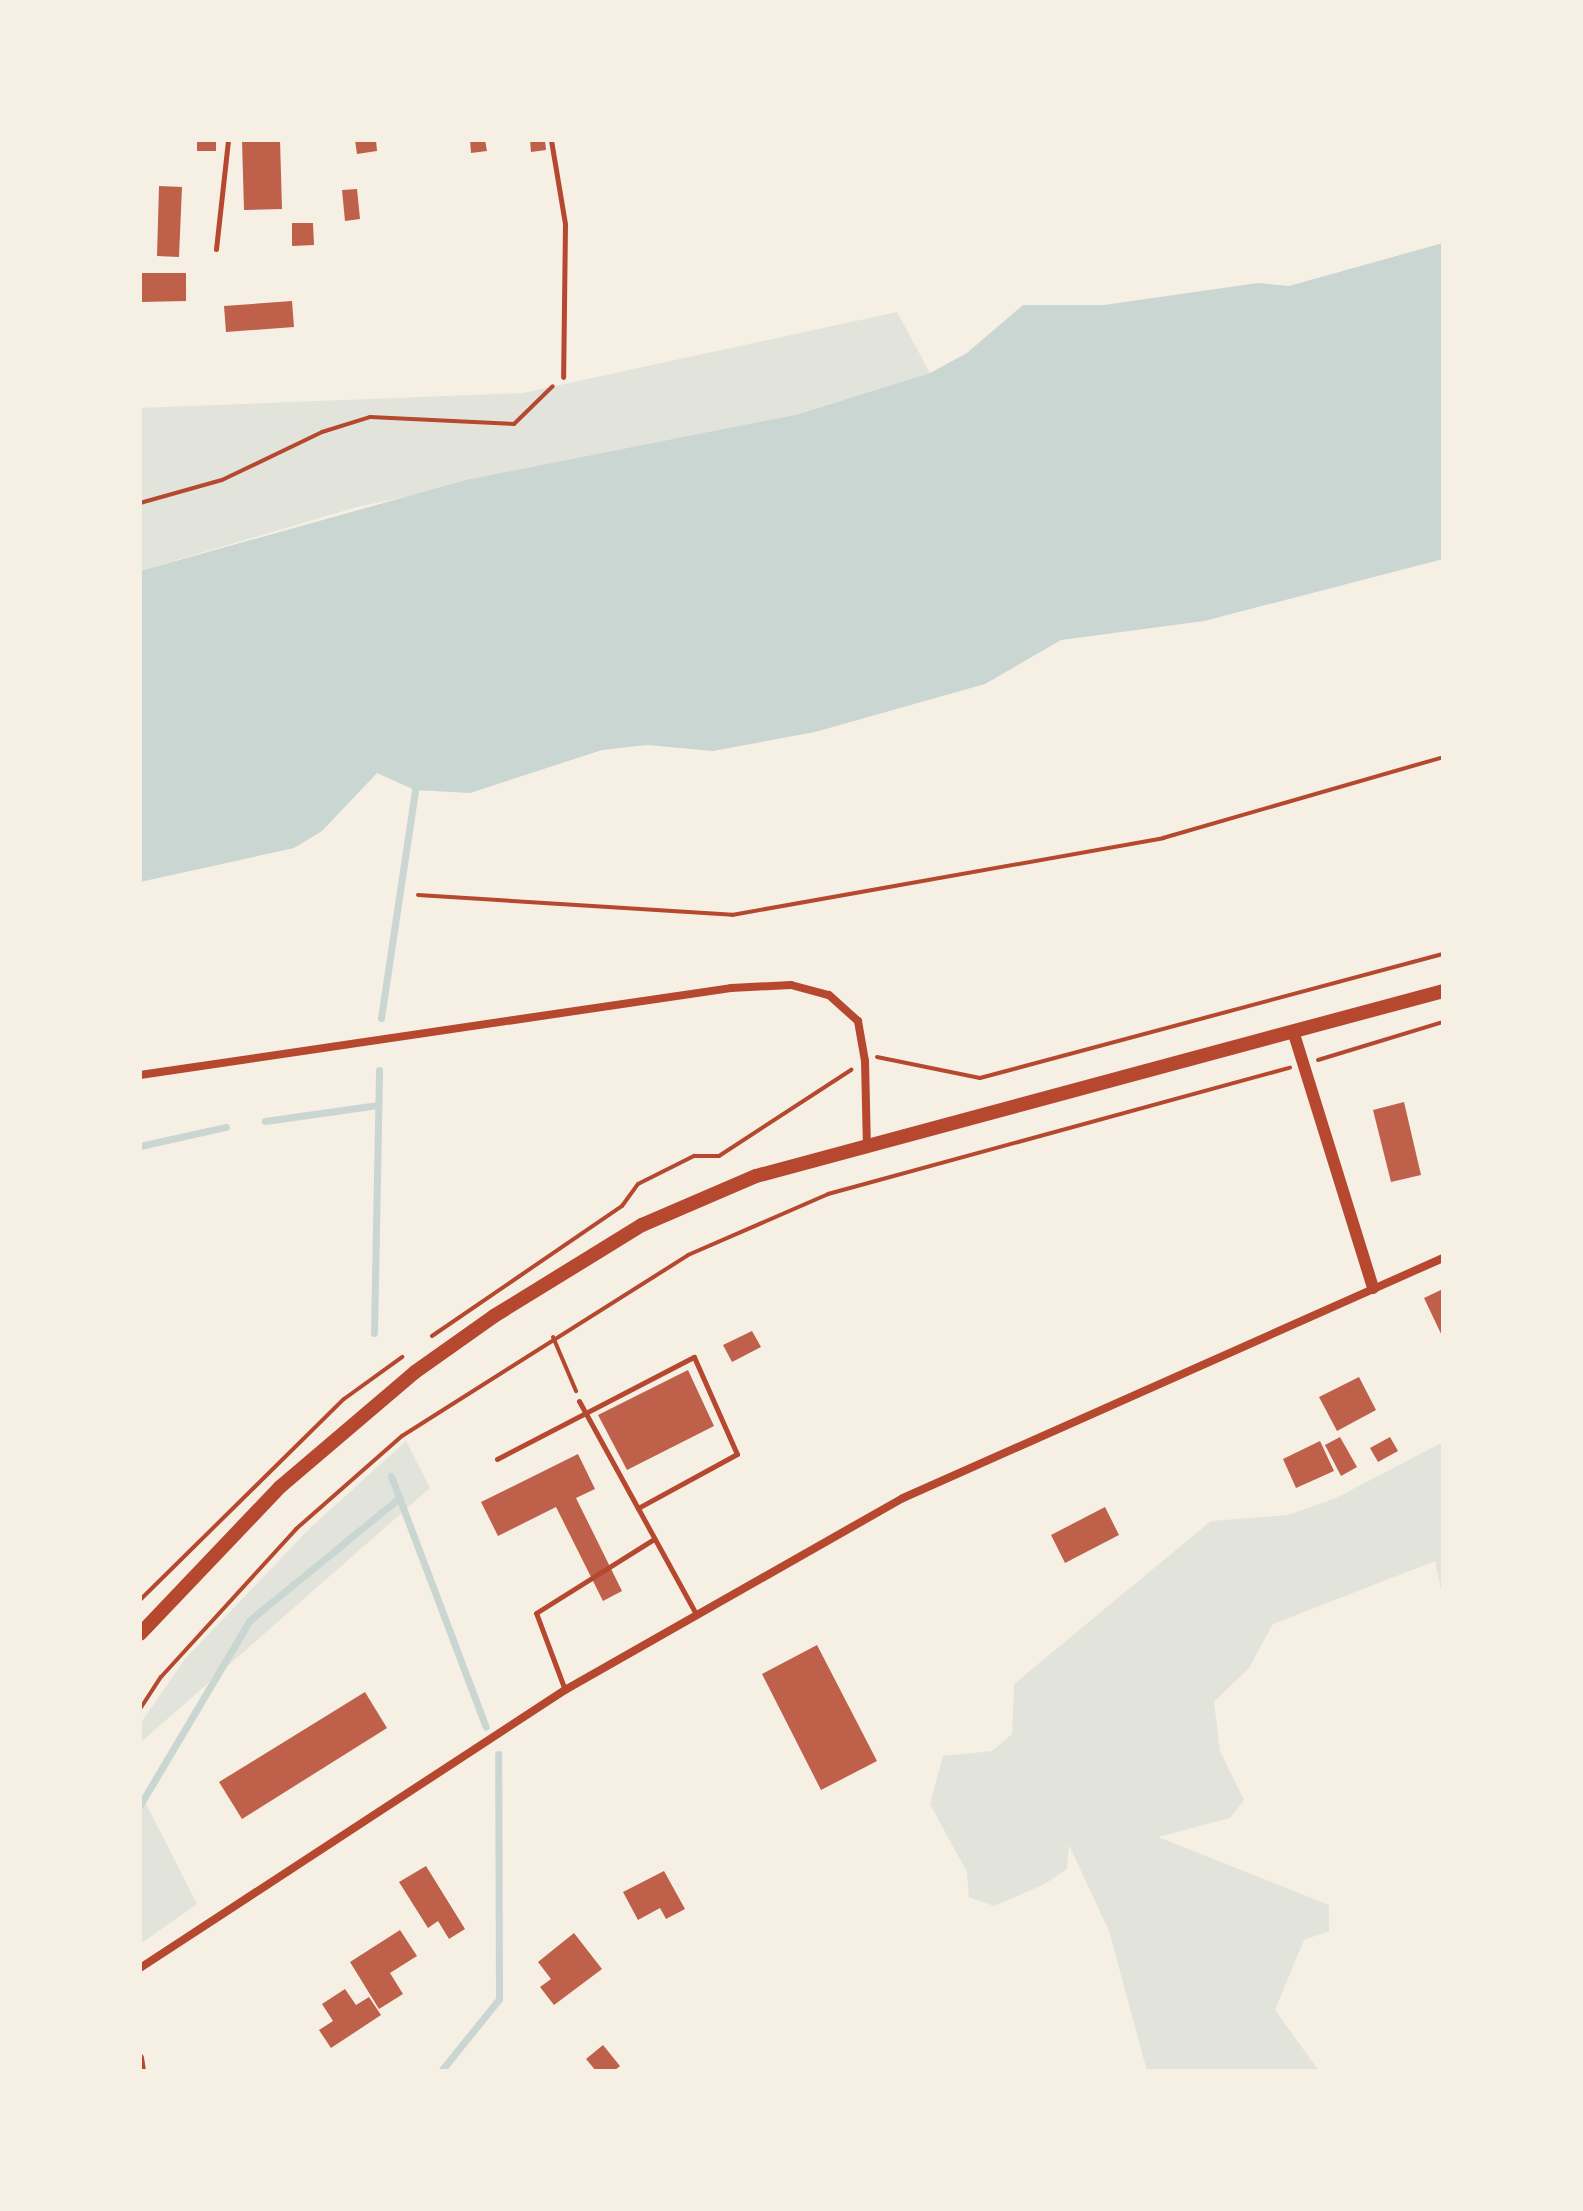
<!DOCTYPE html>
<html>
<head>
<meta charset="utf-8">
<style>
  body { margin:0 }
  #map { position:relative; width:1583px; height:2211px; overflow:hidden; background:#f6efe4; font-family:"IBM Plex Sans",sans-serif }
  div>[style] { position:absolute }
  .green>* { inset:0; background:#e2e4dc }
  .water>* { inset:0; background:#c9d6d2 }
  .stream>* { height:7px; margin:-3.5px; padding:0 3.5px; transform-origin:3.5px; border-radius:3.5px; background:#c9d6d2 }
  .building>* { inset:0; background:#bf614a }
  .path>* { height:4px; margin:-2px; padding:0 2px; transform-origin:2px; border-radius:2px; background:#b5482f }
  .service>* { height:5px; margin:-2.5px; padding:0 2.5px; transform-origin:2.5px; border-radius:2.5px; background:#b5482f }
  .minor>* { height:8px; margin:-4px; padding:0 4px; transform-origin:4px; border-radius:4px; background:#b5482f }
  .tertiary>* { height:12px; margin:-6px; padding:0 6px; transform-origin:6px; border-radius:6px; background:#b5482f }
  .secondary>* { height:14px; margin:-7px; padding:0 7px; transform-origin:7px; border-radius:7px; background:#b5482f }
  span { translate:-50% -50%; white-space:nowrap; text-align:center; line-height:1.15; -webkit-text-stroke:7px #f6efe4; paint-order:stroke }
  .frame { position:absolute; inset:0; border:142px solid #f6efe4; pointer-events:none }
</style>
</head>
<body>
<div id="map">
  <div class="green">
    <i style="clip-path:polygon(897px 312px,930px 373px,794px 415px,357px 507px,140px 571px,140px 408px,523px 393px)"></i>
    <i style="clip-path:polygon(406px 1441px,430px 1488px,140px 1743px,140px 1724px,185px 1659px,308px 1530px)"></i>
    <i style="clip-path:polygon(1443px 1442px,1443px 1599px,1435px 1561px,1273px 1624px,1249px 1668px,1214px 1702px,1220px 1751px,1244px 1800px,1230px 1818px,1158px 1837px,1329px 1905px,1329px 1931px,1304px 1940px,1275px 2010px,1319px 2071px,1147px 2071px,1109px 1931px,1069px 1845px,1067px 1869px,1043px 1885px,994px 1906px,969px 1897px,967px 1872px,930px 1804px,943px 1756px,992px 1751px,1012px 1734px,1014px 1684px,1211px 1521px,1288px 1515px,1336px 1498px)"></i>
    <i style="clip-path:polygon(140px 1792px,197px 1904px,140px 1944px)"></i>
  </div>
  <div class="water">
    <i style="clip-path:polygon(1443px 243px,1443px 559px,1204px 621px,1061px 640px,985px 684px,815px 732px,713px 751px,647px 745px,602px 750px,470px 793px,415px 790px,377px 773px,322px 831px,294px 848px,140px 882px,140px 571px,466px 480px,795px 415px,930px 373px,967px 353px,1023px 305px,1104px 305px,1258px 283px,1289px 286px)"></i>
  </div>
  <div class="stream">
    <i style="left:381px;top:1018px;width:238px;rotate:-81.5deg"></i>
    <i style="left:265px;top:1121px;width:114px;rotate:-8.1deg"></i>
    <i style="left:140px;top:1146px;width:88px;rotate:-12.5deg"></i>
    <i style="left:374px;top:1333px;width:263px;rotate:-88.9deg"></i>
    <i style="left:391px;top:1476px;width:268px;rotate:69.3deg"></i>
    <i style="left:140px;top:1805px;width:215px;rotate:-59.3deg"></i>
    <i style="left:250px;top:1620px;width:193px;rotate:-39.3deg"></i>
    <i style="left:441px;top:2071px;width:92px;rotate:-51.1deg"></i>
    <i style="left:499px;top:1999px;width:245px;rotate:-90.2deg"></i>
  </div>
  <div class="building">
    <i style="clip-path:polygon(197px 140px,216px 140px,216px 151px,197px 151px)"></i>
    <i style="clip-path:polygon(242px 140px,280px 140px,282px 209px,244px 210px)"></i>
    <i style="clip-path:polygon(355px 140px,376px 140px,377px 151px,357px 154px)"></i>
    <i style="clip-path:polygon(470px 140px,485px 140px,487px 151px,471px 153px)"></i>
    <i style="clip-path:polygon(530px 140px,545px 140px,546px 150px,531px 152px)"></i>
    <i style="clip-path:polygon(159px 186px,182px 187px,179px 257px,157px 256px)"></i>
    <i style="clip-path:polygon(357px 189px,360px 219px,345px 221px,342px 190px)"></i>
    <i style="clip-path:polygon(292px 223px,313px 223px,314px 245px,292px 246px)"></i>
    <i style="clip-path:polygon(140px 273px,186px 273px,186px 301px,140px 302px)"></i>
    <i style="clip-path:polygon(292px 301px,294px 327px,226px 332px,224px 306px)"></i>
    <i style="clip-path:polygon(1404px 1102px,1421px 1175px,1391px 1182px,1373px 1110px)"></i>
    <i style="clip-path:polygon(1443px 1289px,1443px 1338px,1424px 1298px)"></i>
    <i style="clip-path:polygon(752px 1331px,761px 1347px,732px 1362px,723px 1345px)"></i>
    <i style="clip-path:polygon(688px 1370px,714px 1426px,627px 1470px,598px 1415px)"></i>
    <i style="clip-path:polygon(1359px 1377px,1376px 1410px,1337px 1431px,1319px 1397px)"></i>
    <i style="clip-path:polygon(1340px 1437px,1357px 1467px,1341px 1476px,1325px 1445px)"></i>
    <i style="clip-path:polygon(1390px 1437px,1398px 1451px,1378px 1462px,1370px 1448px)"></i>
    <i style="clip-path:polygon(1320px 1441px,1334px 1471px,1296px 1488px,1283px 1459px)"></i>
    <i style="clip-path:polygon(578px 1454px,595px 1489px,576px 1498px,622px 1591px,603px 1601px,556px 1507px,498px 1536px,481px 1502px)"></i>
    <i style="clip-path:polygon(1105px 1507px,1119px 1535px,1065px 1563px,1051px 1535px)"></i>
    <i style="clip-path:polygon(817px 1645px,877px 1761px,821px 1790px,762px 1674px)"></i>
    <i style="clip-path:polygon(365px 1692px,387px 1728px,242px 1819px,219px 1782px)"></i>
    <i style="clip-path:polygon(426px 1866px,465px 1929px,449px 1939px,438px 1921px,428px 1928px,399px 1882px)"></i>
    <i style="clip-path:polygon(664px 1871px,685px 1909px,666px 1919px,660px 1908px,638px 1920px,623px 1892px)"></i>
    <i style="clip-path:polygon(400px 1930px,417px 1956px,390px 1973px,403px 1994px,379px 2009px,350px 1962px)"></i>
    <i style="clip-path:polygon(574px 1933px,602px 1969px,554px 2005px,540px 1987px,551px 1979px,538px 1962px)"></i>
    <i style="clip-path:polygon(345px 1989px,356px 2005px,369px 1997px,381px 2015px,331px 2048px,319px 2030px,333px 2021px,322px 2004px)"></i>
    <i style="clip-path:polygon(603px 2045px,620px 2066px,614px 2071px,596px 2071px,586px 2059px)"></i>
  </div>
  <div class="path">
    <i style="left:140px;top:503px;width:85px;rotate:-15.7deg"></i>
    <i style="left:222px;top:480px;width:111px;rotate:-25.6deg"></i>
    <i style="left:322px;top:432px;width:50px;rotate:-17.4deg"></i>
    <i style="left:370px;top:417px;width:144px;rotate:2.8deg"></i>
    <i style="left:514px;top:424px;width:54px;rotate:-44.3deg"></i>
    <i style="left:418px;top:895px;width:315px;rotate:3.6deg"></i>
    <i style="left:732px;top:915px;width:438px;rotate:-10.1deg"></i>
    <i style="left:1163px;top:838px;width:291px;rotate:-16.1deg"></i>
    <i style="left:877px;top:1057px;width:105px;rotate:11.5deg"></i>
    <i style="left:980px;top:1078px;width:479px;rotate:-15deg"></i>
    <i style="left:1318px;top:1060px;width:131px;rotate:-16.9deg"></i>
    <i style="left:432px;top:1336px;width:230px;rotate:-34.4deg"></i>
    <i style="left:622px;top:1206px;width:27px;rotate:-54deg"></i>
    <i style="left:638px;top:1184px;width:63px;rotate:-26.6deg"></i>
    <i style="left:694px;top:1156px;width:25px"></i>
    <i style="left:719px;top:1156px;width:158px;rotate:-33.1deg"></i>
    <i style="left:553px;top:1337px;width:59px;rotate:66.9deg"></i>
    <i style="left:140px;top:1600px;width:286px;rotate:-44.6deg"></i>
    <i style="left:344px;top:1399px;width:72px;rotate:-35.9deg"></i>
    <i style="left:140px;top:1709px;width:38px;rotate:-57deg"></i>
    <i style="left:161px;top:1677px;width:200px;rotate:-47.6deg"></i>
    <i style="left:296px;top:1529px;width:141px;rotate:-41.3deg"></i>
    <i style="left:402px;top:1436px;width:338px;rotate:-32.3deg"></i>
    <i style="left:688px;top:1255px;width:153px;rotate:-23.5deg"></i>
    <i style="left:828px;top:1194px;width:479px;rotate:-15.3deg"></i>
  </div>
  <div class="service">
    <i style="left:551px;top:140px;width:85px;rotate:80.5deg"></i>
    <i style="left:565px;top:224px;width:153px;rotate:90.7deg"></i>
    <i style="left:216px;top:249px;width:110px;rotate:-83.7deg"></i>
    <i style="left:579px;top:1401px;width:243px;rotate:61.2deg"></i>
    <i style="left:497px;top:1459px;width:222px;rotate:-27.4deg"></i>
    <i style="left:694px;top:1357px;width:106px;rotate:66.1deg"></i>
    <i style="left:737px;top:1454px;width:113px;rotate:151.4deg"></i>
    <i style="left:565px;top:1690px;width:82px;rotate:-110.6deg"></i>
    <i style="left:536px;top:1613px;width:139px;rotate:-32.1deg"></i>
  </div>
  <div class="minor">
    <i style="left:140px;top:1075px;width:597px;rotate:-8.37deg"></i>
    <i style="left:731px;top:988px;width:60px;rotate:-2.9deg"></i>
    <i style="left:791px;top:985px;width:39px;rotate:15deg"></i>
    <i style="left:829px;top:995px;width:39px;rotate:42deg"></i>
    <i style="left:858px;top:1021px;width:41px;rotate:80.1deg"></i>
    <i style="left:865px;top:1061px;width:87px;rotate:88.7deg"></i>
    <i style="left:140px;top:1968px;width:508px;rotate:-33.19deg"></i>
    <i style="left:565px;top:1690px;width:389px;rotate:-29.6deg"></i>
    <i style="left:903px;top:1498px;width:591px;rotate:-23.96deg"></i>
    <i style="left:140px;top:2058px;width:13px;rotate:81deg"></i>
  </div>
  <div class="tertiary">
    <i style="left:1294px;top:1034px;width:266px;rotate:72.7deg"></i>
  </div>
  <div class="secondary">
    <i style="left:140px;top:1634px;width:203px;rotate:-46.4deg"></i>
    <i style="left:280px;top:1487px;width:177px;rotate:-40.4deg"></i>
    <i style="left:415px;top:1372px;width:97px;rotate:-35.3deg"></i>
    <i style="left:494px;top:1316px;width:174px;rotate:-31.6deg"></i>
    <i style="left:642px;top:1225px;width:124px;rotate:-23.3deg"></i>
    <i style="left:756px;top:1176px;width:711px;rotate:-15.07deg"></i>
  </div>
  <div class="frame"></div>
</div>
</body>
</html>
